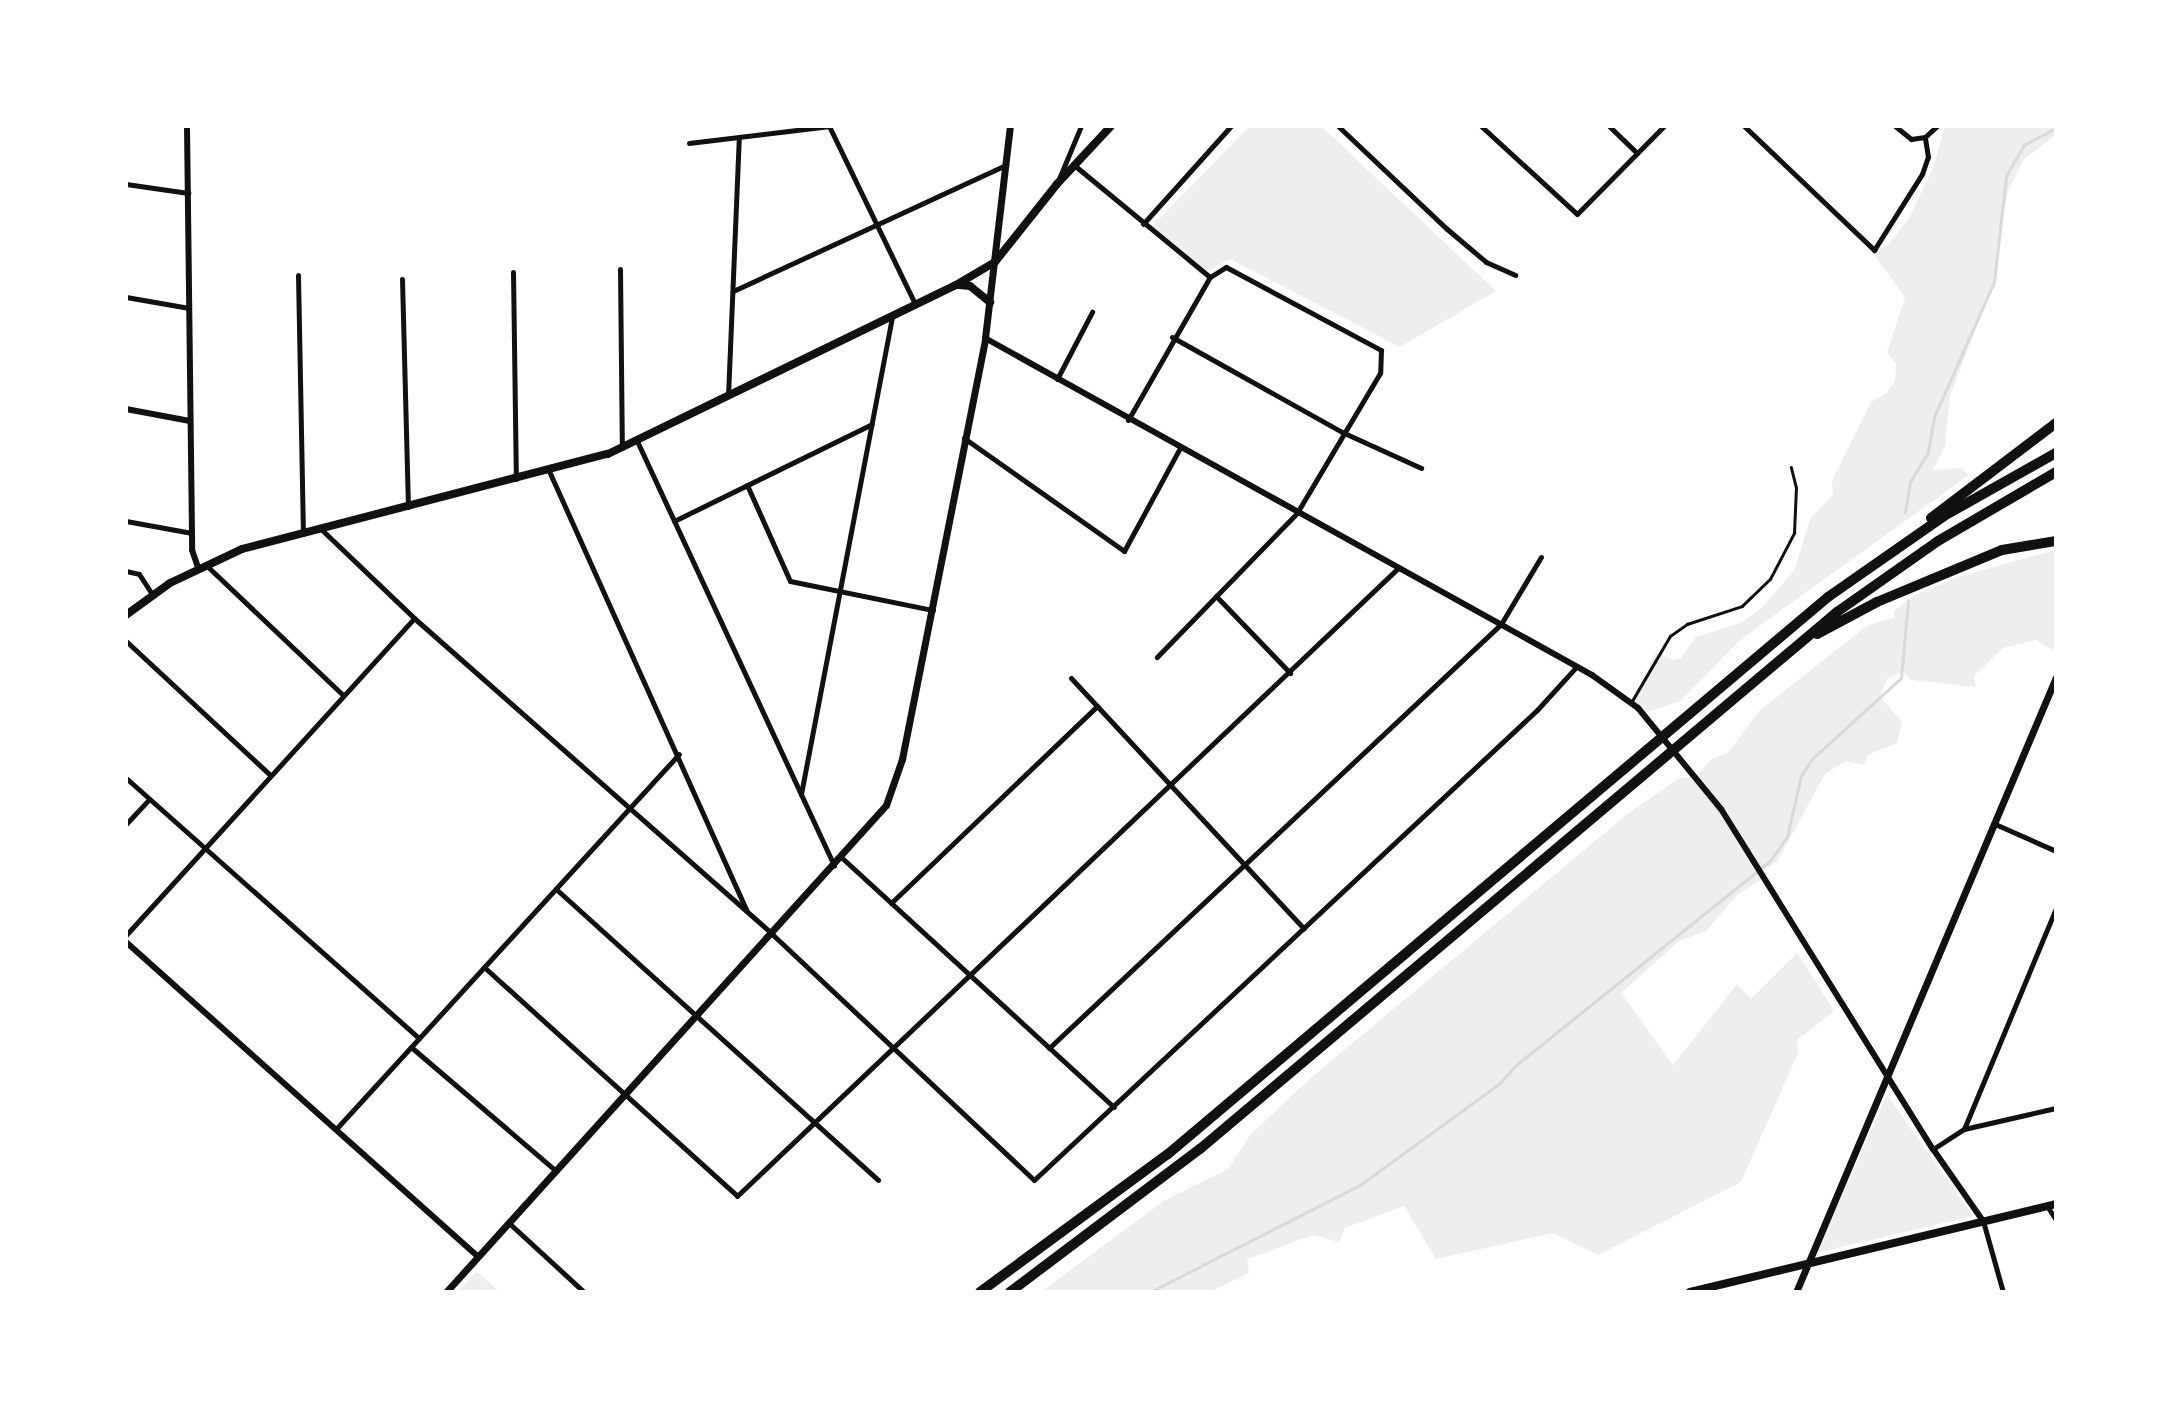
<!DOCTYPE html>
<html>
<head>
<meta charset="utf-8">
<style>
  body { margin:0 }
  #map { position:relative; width:2182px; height:1418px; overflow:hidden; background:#fff; font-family:Spectral,serif }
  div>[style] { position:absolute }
  .green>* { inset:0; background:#eee }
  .stream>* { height:2.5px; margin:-1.25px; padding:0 1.25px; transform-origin:1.25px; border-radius:1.25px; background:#d9d9d9 }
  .service>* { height:2.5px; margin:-1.25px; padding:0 1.25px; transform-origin:1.25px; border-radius:1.25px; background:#111 }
  .minor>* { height:5px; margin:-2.5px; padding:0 2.5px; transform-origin:2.5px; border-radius:2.5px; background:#111 }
  .tertiary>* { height:6px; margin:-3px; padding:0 3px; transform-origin:3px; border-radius:3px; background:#111 }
  .secondary>* { height:7px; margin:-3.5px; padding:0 3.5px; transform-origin:3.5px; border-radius:3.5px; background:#111 }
  .primary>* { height:8px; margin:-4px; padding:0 4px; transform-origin:4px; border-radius:4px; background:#111 }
  .motorway>* { height:10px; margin:-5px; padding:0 5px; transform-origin:5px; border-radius:5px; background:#111 }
  span { translate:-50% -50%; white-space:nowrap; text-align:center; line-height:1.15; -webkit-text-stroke:5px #fff; paint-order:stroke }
  .frame { position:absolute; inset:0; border:128px solid #fff; pointer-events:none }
</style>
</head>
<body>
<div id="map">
  <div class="green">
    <i style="clip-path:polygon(1250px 126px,1321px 126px,1496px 291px,1400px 347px,1230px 259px,1200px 275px,1150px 228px)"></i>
    <i style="clip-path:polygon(1945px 126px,2056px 126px,2056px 135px,2024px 159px,2009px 189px,1998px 232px,1996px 275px,1950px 396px,1945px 446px,1933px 470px,1961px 468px,1969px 475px,1740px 640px,1680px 701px,1644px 713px,1633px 701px,1656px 652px,1673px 660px,1681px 658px,1696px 637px,1741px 623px,1764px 606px,1795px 569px,1810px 519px,1833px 495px,1832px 481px,1871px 402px,1887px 393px,1895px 380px,1896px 364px,1887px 353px,1905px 297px,1869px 248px,1887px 246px,1908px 220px,1933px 168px)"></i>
    <i style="clip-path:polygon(2056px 550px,2056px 652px,2036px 640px,2003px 648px,1974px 676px,1976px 687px,1911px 680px,1903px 671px,1887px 679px,1880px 696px,1902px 722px,1897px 743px,1868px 755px,1864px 765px,1846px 761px,1825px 774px,1777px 862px,1760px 872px,1761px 880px,1738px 894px,1706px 931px,1679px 941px,1621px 993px,1673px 1065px,1737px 984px,1751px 999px,1797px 953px,1806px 966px,1834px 1011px,1797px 1040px,1798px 1053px,1741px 1182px,1598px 1255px,1553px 1233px,1436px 1259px,1404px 1206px,1345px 1228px,1339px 1242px,1313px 1235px,1247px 1259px,1249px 1273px,1210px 1292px,1041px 1292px,1165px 1200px,1228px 1169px,1251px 1134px,1314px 1075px,1630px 812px,1678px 779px,1695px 777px,1713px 758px,1728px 753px,1759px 711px,1868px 625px,1894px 618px,1894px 611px,1913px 596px,1960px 576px)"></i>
    <i style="clip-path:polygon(1887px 1095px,1973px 1216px,1816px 1253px)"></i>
    <i style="clip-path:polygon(475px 1273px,479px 1273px,500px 1292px,457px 1292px)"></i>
  </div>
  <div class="stream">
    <i style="left:1905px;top:513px;width:31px;rotate:-81deg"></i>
    <i style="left:1910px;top:482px;width:35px;rotate:-59deg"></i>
    <i style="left:1928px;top:452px;width:36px;rotate:-80deg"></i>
    <i style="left:1934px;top:417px;width:148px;rotate:-66deg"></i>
    <i style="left:1994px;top:282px;width:107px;rotate:-83.5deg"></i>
    <i style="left:2006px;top:176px;width:36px;rotate:-60deg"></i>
    <i style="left:2024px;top:145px;width:36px;rotate:-28deg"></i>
    <i style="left:1150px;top:1292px;width:236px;rotate:-27deg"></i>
    <i style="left:1360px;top:1185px;width:172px;rotate:-36deg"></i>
    <i style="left:1499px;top:1084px;width:24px;rotate:-48deg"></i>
    <i style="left:1515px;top:1066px;width:327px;rotate:-38.8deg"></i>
    <i style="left:1770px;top:861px;width:29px;rotate:-55deg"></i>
    <i style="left:1787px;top:837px;width:63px;rotate:-77.1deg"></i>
    <i style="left:1801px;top:776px;width:20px;rotate:-57deg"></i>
    <i style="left:1812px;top:759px;width:120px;rotate:-42.3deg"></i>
    <i style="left:1901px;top:678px;width:77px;rotate:-84.8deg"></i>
  </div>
  <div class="service">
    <i style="left:1632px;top:701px;width:75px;rotate:-59.7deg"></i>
    <i style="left:1670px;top:636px;width:21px;rotate:-35deg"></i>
    <i style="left:1687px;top:624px;width:58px;rotate:-18.1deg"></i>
    <i style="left:1742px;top:606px;width:39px;rotate:-44deg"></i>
    <i style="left:1770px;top:579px;width:52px;rotate:-62.4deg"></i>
    <i style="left:1794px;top:533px;width:45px;rotate:-87.5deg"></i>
    <i style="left:1796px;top:488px;width:21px;rotate:-104deg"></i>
  </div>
  <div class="minor">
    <i style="left:829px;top:126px;width:198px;rotate:64.2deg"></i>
    <i style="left:1338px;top:126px;width:150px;rotate:43.4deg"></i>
    <i style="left:1447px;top:229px;width:51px;rotate:40.2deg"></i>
    <i style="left:1486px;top:262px;width:32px;rotate:24deg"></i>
    <i style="left:1481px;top:126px;width:130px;rotate:42.5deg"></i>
    <i style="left:1577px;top:214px;width:124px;rotate:-45.3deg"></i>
    <i style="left:1609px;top:126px;width:39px;rotate:44deg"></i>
    <i style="left:1744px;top:126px;width:180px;rotate:43.6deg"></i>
    <i style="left:1874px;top:250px;width:90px;rotate:-57.7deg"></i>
    <i style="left:1922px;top:174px;width:18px;rotate:-71deg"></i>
    <i style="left:1928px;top:157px;width:20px;rotate:-99deg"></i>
    <i style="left:1925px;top:137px;width:16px;rotate:-43deg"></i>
    <i style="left:1895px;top:126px;width:21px;rotate:39deg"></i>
    <i style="left:1911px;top:139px;width:14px;rotate:-8deg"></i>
    <i style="left:689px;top:143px;width:142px;rotate:-6.9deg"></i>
    <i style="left:1074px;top:165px;width:176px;rotate:39.5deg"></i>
    <i style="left:1058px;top:181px;width:60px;rotate:-67.3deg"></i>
    <i style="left:126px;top:184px;width:63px;rotate:8.3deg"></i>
    <i style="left:1143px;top:224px;width:132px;rotate:-48.1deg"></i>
    <i style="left:620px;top:269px;width:179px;rotate:89.4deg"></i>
    <i style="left:513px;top:272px;width:207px;rotate:89.2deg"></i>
    <i style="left:298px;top:275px;width:259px;rotate:88.9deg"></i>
    <i style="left:402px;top:279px;width:228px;rotate:88.5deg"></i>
    <i style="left:733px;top:291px;width:301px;rotate:-24.8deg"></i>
    <i style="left:126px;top:297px;width:64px;rotate:9.9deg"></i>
    <i style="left:1172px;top:337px;width:195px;rotate:29.2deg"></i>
    <i style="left:1342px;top:432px;width:87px;rotate:24.5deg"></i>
    <i style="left:1057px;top:379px;width:76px;rotate:-62.4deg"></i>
    <i style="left:728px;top:396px;width:259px;rotate:-87.6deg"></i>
    <i style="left:1128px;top:420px;width:165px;rotate:-60.2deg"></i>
    <i style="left:1210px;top:277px;width:19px;rotate:-32deg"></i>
    <i style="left:1226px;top:267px;width:176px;rotate:28.2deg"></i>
    <i style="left:1381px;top:350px;width:23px;rotate:92deg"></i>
    <i style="left:1380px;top:373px;width:163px;rotate:120.7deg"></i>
    <i style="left:1297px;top:513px;width:201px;rotate:134.2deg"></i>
    <i style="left:964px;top:438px;width:196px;rotate:35.2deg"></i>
    <i style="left:1124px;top:551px;width:117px;rotate:-61.5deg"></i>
    <i style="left:637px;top:441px;width:468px;rotate:65.1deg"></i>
    <i style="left:549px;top:471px;width:482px;rotate:65.8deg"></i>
    <i style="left:747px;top:485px;width:105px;rotate:65.9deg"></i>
    <i style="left:790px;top:581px;width:146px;rotate:11.5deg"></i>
    <i style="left:126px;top:521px;width:67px;rotate:10.3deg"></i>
    <i style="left:674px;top:521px;width:220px;rotate:-26.1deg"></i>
    <i style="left:321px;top:529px;width:129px;rotate:43.7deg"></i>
    <i style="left:414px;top:618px;width:478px;rotate:41.4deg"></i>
    <i style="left:772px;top:934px;width:359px;rotate:43.2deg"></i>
    <i style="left:1034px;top:1180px;width:688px;rotate:-43.06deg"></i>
    <i style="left:1537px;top:710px;width:59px;rotate:-47.7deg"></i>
    <i style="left:207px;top:566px;width:187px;rotate:43.5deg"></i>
    <i style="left:126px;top:571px;width:13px;rotate:13deg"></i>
    <i style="left:139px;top:574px;width:24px;rotate:57deg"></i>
    <i style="left:1216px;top:596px;width:107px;rotate:46.1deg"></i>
    <i style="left:126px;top:641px;width:197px;rotate:42.9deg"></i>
    <i style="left:1071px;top:678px;width:342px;rotate:47.1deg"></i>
    <i style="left:126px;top:778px;width:392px;rotate:41.6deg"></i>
    <i style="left:801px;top:794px;width:487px;rotate:-79.2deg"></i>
    <i style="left:126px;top:824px;width:34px;rotate:-47deg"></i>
    <i style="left:1995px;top:824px;width:67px;rotate:23.9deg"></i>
    <i style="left:841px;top:857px;width:370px;rotate:42.5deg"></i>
    <i style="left:556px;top:889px;width:434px;rotate:42.1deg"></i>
    <i style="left:891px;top:903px;width:285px;rotate:-43.7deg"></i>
    <i style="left:126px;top:935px;width:428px;rotate:-47.7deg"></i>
    <i style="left:484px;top:967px;width:341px;rotate:42.1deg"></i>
    <i style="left:737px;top:1196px;width:912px;rotate:-43.53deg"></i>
    <i style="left:411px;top:1047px;width:191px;rotate:40.5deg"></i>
    <i style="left:1049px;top:1048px;width:620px;rotate:-43.17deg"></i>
    <i style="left:1501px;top:624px;width:78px;rotate:-59.2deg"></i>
    <i style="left:336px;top:1129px;width:508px;rotate:-47.55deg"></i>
    <i style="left:1964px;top:1129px;width:239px;rotate:-67.4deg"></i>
    <i style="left:1933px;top:1149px;width:37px;rotate:-33deg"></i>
    <i style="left:1964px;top:1129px;width:94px;rotate:-12.9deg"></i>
    <i style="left:2047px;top:1206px;width:17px;rotate:57deg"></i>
    <i style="left:1983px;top:1221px;width:74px;rotate:74.3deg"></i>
    <i style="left:509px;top:1223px;width:102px;rotate:42.6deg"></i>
  </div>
  <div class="tertiary">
    <i style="left:187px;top:126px;width:424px;rotate:89.3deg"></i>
    <i style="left:192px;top:550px;width:18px;rotate:71deg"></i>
    <i style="left:985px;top:338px;width:694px;rotate:29.04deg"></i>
    <i style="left:1592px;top:675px;width:57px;rotate:35.7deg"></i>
    <i style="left:1638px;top:708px;width:131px;rotate:50.6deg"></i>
    <i style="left:1721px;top:809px;width:401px;rotate:58.1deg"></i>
    <i style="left:1933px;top:1149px;width:88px;rotate:55.2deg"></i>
    <i style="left:126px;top:409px;width:65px;rotate:10.6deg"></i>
    <i style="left:126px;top:942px;width:472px;rotate:41.8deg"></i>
  </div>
  <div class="secondary">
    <i style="left:446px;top:1292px;width:656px;rotate:-47.9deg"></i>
    <i style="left:886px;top:805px;width:49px;rotate:-70.8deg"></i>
    <i style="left:902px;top:759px;width:429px;rotate:-78.8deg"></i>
    <i style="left:985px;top:338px;width:213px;rotate:-83.3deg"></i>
    <i style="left:1796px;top:1292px;width:668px;rotate:-67.08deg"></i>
  </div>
  <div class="primary">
    <i style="left:959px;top:285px;width:11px;rotate:5deg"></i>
    <i style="left:970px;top:286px;width:26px;rotate:39deg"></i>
    <i style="left:126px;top:615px;width:54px;rotate:-36deg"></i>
    <i style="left:170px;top:583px;width:80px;rotate:-25.3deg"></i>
    <i style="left:242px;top:549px;width:378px;rotate:-14.6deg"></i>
    <i style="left:608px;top:454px;width:387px;rotate:-25.9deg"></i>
    <i style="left:956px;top:285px;width:45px;rotate:-30.5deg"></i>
    <i style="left:995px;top:262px;width:100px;rotate:-51.5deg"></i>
    <i style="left:1057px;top:184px;width:79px;rotate:-47deg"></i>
    <i style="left:1690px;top:1292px;width:376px;rotate:-13.5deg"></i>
  </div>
  <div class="motorway">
    <i style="left:1931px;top:518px;width:157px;rotate:-37.2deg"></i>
    <i style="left:1817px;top:634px;width:68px;rotate:-28.1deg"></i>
    <i style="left:1877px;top:602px;width:135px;rotate:-22.6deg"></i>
    <i style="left:2002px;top:550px;width:55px;rotate:-9.5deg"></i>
    <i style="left:980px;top:1292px;width:233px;rotate:-36.3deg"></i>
    <i style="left:1168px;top:1154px;width:864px;rotate:-40.16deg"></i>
    <i style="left:1828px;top:597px;width:141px;rotate:-34.9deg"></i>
    <i style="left:1944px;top:516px;width:129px;rotate:-29.4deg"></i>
    <i style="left:1010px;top:1292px;width:238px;rotate:-37deg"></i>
    <i style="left:1200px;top:1149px;width:833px;rotate:-40.13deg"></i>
    <i style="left:1837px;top:612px;width:123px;rotate:-35.1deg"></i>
    <i style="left:1938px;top:541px;width:137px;rotate:-30.3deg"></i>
  </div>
  <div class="frame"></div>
</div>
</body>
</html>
